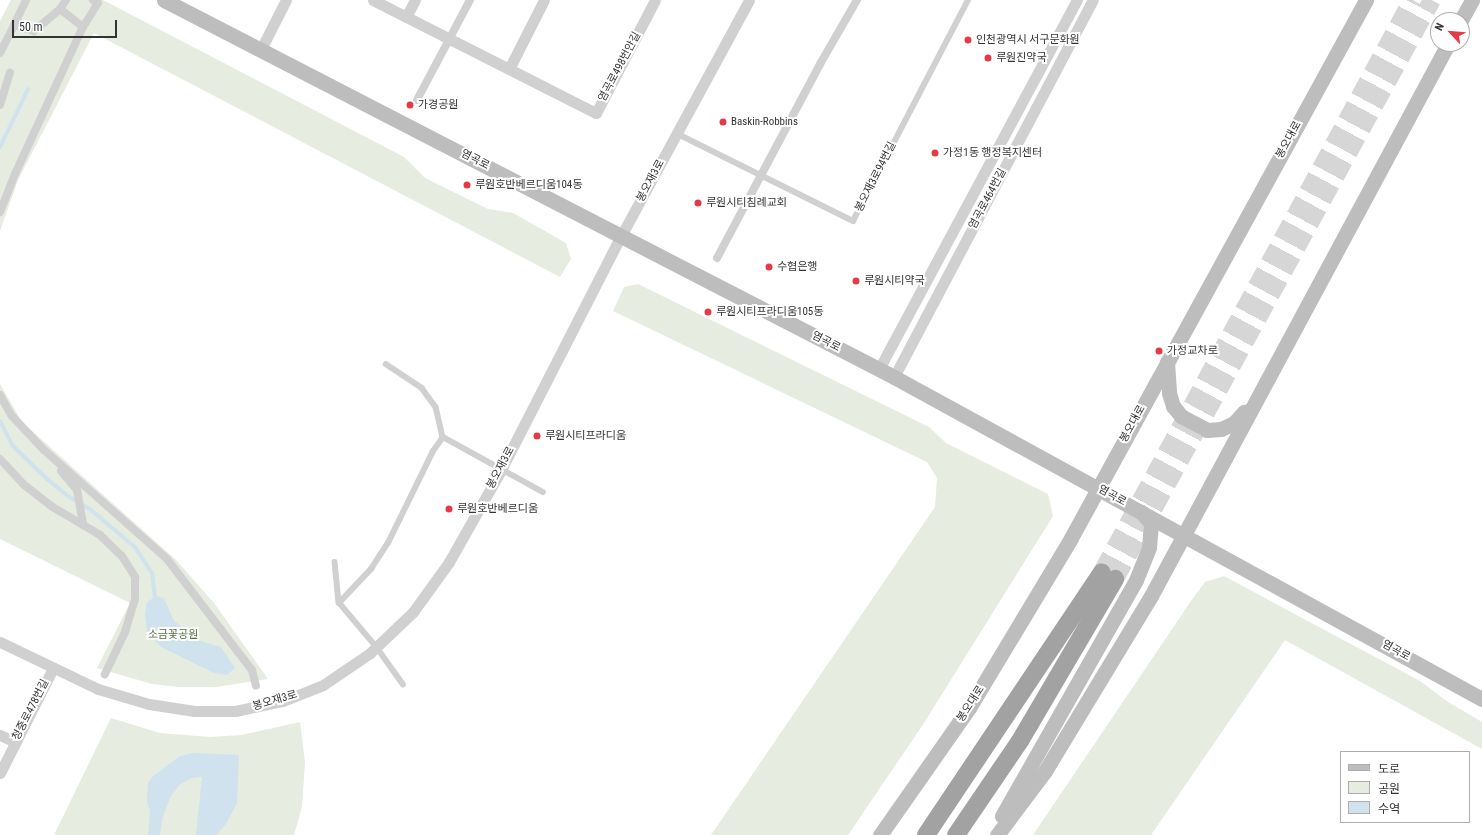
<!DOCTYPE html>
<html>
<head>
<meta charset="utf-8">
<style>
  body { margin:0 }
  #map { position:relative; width:1482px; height:835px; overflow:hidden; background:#fff; font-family:"Roboto Condensed","Noto Sans KR",sans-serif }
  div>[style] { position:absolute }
  .green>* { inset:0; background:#e6ecdf }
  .water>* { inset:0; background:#cfe2ee }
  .stream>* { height:4px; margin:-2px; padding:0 2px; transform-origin:2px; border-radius:2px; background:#cfe2ee }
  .trunk-tunnel>* { height:18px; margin-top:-9px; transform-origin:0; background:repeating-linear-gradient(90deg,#d6d6d6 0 18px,transparent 0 27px) }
  .service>* { height:5.5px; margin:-2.75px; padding:0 2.75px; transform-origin:2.75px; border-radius:2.75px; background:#d0d0d0 }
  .pedestrian>* { height:8px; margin:-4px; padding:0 4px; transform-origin:4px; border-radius:4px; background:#d0d0d0 }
  .minor>* { height:11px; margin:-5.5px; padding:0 5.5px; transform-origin:5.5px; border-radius:5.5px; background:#d0d0d0 }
  .secondary>* { height:15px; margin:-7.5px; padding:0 7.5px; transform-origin:7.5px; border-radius:7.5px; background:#bdbdbd }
  .trunk>* { height:18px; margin:-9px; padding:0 9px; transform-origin:9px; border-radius:9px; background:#a2a2a2 }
  .dots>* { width:11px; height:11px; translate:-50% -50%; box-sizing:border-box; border:2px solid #fff; border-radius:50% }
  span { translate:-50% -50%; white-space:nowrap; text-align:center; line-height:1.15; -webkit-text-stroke:4px #fff; paint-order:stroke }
  .poi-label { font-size:11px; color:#333 }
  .left { translate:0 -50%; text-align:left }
  .street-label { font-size:11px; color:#333 }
  .park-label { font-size:11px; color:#56703f }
  .legend { position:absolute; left:1340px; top:751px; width:130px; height:72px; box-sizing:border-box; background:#fff; border:1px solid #adadad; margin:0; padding:5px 7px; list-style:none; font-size:12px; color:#333 }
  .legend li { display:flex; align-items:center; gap:8px; height:20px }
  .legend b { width:20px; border:1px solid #adadad }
  .north { position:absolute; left:1430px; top:12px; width:40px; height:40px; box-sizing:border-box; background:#fff; border:1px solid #adadad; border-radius:50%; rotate:296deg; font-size:11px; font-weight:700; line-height:16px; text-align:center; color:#333 }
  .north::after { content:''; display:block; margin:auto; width:14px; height:18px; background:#e63946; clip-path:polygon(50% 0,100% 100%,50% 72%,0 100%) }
  .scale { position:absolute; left:12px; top:20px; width:105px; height:18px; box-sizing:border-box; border:2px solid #333; border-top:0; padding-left:5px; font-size:12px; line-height:14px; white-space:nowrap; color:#333; -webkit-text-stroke:3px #fff; paint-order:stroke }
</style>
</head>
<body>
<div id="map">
  <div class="green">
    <i style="clip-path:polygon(11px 0,103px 0,385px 147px,404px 157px,425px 178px,488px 209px,513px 213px,566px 243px,571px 259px,560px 277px,94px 33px,18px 180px,0 231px,0 21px)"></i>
    <i style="clip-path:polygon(638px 284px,929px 427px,946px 443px,1048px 494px,1053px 516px,924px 723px,848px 835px,711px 835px,935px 507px,937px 478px,927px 462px,613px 311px,624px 287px)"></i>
    <i style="clip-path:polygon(0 384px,22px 422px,176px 560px,214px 603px,268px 679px,216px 687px,179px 687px,152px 684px,97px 668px,130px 603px,0 539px)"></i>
    <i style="clip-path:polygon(1224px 576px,1420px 681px,1448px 702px,1482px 722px,1482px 749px,1285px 640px,1151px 835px,1033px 835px,1191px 601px,1205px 582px)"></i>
    <i style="clip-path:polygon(111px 718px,160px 733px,210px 737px,241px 735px,300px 722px,305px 762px,302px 807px,294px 835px,54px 835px)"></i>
  </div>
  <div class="water">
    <i style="clip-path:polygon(155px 596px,164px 598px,173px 619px,187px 633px,203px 642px,221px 647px,235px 668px,227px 675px,214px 673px,161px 647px,147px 632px,145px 613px,147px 603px)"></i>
    <i style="clip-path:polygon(193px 753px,239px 755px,237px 803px,226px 824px,216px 835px,196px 835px,202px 777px,192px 778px,179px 785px,170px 798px,163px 816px,160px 835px,148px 835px,150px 811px,147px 802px,148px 784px,152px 777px,180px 756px)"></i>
  </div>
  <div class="stream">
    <i style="left:0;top:147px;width:64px;rotate:-64.2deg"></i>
    <i style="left:0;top:421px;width:28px;rotate:63deg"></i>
    <i style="left:13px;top:446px;width:47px;rotate:44.1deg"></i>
    <i style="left:47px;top:479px;width:27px;rotate:39deg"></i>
    <i style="left:68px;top:496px;width:27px;rotate:31deg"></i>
    <i style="left:91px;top:510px;width:57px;rotate:40.1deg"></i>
    <i style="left:135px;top:547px;width:31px;rotate:57deg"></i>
    <i style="left:152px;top:573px;width:23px;rotate:83deg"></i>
  </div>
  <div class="trunk-tunnel">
    <i style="left:1102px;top:572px;width:651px;rotate:-61.54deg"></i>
    <i style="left:1115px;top:579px;width:660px;rotate:-61.3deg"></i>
  </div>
  <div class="service">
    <i style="left:676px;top:133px;width:198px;rotate:26.4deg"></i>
    <i style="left:853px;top:221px;width:249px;rotate:-62.5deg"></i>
    <i style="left:386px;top:364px;width:43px;rotate:33.7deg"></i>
    <i style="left:422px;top:388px;width:24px;rotate:54deg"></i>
    <i style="left:436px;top:407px;width:31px;rotate:77deg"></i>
    <i style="left:443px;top:437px;width:114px;rotate:28.8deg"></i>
    <i style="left:335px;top:562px;width:41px;rotate:84.4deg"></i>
    <i style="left:403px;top:685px;width:47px;rotate:-125.4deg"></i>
    <i style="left:376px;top:647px;width:57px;rotate:-130.1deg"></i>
    <i style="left:339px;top:603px;width:47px;rotate:-46.7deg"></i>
    <i style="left:371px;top:569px;width:31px;rotate:-57deg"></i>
    <i style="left:388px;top:543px;width:102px;rotate:-63.9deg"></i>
    <i style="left:433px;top:451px;width:17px;rotate:-54deg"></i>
  </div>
  <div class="pedestrian">
    <i style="left:60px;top:9px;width:29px;rotate:38deg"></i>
    <i style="left:83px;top:27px;width:28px;rotate:-58deg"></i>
    <i style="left:98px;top:3px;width:6px;rotate:-149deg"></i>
    <i style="left:14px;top:25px;width:28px;rotate:-64deg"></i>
    <i style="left:0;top:53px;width:31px;rotate:-63deg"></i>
    <i style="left:14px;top:25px;width:21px;rotate:17deg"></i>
    <i style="left:34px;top:31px;width:34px;rotate:-40deg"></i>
    <i style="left:60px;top:9px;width:11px;rotate:-56deg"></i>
    <i style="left:417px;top:100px;width:113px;rotate:-62.1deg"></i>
    <i style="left:0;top:105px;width:34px;rotate:-73deg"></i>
    <i style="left:0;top:212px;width:41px;rotate:-68.5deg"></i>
    <i style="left:15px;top:174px;width:162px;rotate:-65.2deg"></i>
    <i style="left:717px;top:258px;width:220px;rotate:-62deg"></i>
    <i style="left:820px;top:64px;width:74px;rotate:-60deg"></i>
    <i style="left:0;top:395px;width:23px;rotate:61deg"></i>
    <i style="left:11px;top:415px;width:48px;rotate:46.7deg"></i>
    <i style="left:44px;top:450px;width:164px;rotate:41.5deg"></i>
    <i style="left:167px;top:559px;width:140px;rotate:52.6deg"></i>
    <i style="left:252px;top:670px;width:16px;rotate:76deg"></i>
    <i style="left:0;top:459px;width:34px;rotate:47deg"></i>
    <i style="left:23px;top:484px;width:36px;rotate:38deg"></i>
    <i style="left:51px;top:506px;width:57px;rotate:30.6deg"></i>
    <i style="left:100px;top:535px;width:30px;rotate:44deg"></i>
    <i style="left:122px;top:556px;width:25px;rotate:58deg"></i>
    <i style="left:135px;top:577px;width:22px;rotate:90deg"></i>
    <i style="left:135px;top:599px;width:34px;rotate:107deg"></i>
    <i style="left:125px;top:632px;width:47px;rotate:115.5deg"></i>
    <i style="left:61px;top:471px;width:25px;rotate:50deg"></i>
    <i style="left:77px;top:490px;width:35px;rotate:80deg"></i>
  </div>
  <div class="minor">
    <i style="left:373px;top:0;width:250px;rotate:26.9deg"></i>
    <i style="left:596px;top:113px;width:127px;rotate:-62.4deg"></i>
    <i style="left:406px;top:17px;width:19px;rotate:-62deg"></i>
    <i style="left:261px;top:49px;width:55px;rotate:-63deg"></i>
    <i style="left:509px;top:69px;width:77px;rotate:-63.1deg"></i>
    <i style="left:879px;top:369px;width:419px;rotate:-61.8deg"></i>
    <i style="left:894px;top:377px;width:426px;rotate:-62.2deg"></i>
    <i style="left:0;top:642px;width:109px;rotate:25.6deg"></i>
    <i style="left:98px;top:689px;width:53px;rotate:16.4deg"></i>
    <i style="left:149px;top:704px;width:46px;rotate:8.8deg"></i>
    <i style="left:194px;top:711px;width:41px"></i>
    <i style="left:235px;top:711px;width:49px;rotate:-11.8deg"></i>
    <i style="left:283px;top:701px;width:43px;rotate:-21.8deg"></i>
    <i style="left:323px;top:685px;width:57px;rotate:-34.2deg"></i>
    <i style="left:370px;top:653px;width:59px;rotate:-43.6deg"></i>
    <i style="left:413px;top:612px;width:62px;rotate:-54.2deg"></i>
    <i style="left:449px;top:562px;width:106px;rotate:-60.5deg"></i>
    <i style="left:501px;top:470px;width:263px;rotate:-62.9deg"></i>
    <i style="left:621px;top:236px;width:268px;rotate:-61.5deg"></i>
    <i style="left:0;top:735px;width:17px;rotate:25deg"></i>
    <i style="left:0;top:773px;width:118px;rotate:-63.2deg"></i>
  </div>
  <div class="secondary">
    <i style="left:164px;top:0;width:822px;rotate:27.31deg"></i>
    <i style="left:894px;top:377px;width:670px;rotate:28.71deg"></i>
    <i style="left:1461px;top:20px;width:23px;rotate:-61deg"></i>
    <i style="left:1167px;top:362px;width:31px;rotate:86deg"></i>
    <i style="left:1169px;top:393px;width:14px;rotate:73deg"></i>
    <i style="left:1173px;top:406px;width:13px;rotate:51deg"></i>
    <i style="left:1181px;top:416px;width:30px;rotate:28deg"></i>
    <i style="left:1207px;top:430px;width:14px;rotate:-4deg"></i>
    <i style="left:1221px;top:429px;width:14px;rotate:-25deg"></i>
    <i style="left:1234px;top:423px;width:15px;rotate:-48deg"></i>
    <i style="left:1002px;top:816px;width:271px;rotate:-60.4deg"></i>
    <i style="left:1136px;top:580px;width:35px;rotate:-68deg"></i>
    <i style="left:1149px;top:547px;width:24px;rotate:-85deg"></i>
    <i style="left:1151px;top:523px;width:15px;rotate:-132deg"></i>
    <i style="left:880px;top:835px;width:155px;rotate:-55deg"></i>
    <i style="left:969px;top:708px;width:198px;rotate:-59deg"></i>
    <i style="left:1071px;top:538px;width:614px;rotate:-61.26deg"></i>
    <i style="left:997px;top:835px;width:80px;rotate:-53.1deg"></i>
    <i style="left:1045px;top:771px;width:205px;rotate:-58.8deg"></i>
    <i style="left:1151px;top:596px;width:627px;rotate:-61.72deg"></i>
  </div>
  <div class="trunk">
    <i style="left:926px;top:835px;width:316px;rotate:-56.2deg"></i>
    <i style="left:956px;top:835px;width:114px;rotate:-55.8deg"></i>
    <i style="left:1020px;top:741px;width:188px;rotate:-59.6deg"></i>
  </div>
  <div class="dots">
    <i style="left:968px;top:40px;background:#e63946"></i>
    <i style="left:988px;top:58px;background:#e63946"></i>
    <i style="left:410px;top:105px;background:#e63946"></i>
    <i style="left:723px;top:122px;background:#e63946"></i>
    <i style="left:935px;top:153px;background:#e63946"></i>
    <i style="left:467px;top:185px;background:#e63946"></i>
    <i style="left:698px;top:203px;background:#e63946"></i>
    <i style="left:769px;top:267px;background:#e63946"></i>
    <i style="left:856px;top:281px;background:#e63946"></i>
    <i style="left:708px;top:312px;background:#e63946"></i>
    <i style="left:1159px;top:351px;background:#e63946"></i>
    <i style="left:537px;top:436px;background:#e63946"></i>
    <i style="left:449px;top:509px;background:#e63946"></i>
  </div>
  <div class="poi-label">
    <span class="left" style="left:976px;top:40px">인천광역시 서구문화원</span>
    <span class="left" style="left:996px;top:58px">루원진약국</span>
    <span class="left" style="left:418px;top:105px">가경공원</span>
    <span class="left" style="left:731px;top:122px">Baskin-Robbins</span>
    <span class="left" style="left:943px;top:153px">가정1동 행정복지센터</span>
    <span class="left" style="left:475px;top:185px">루원호반베르디움104동</span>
    <span class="left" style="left:706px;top:203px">루원시티침례교회</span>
    <span class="left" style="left:777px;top:267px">수협은행</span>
    <span class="left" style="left:864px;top:281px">루원시티약국</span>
    <span class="left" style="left:716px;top:312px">루원시티프라디움105동</span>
    <span class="left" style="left:1167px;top:351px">가정교차로</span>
    <span class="left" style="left:545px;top:436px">루원시티프라디움</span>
    <span class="left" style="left:457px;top:509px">루원호반베르디움</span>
  </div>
  <div class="street-label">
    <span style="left:620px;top:67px;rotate:-62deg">염곡로498번안길</span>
    <span style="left:1289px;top:140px;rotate:-61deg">봉오대로</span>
    <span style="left:475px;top:160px;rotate:27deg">염곡로</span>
    <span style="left:876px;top:177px;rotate:-63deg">봉오재3로94번길</span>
    <span style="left:651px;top:181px;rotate:-62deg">봉오재3로</span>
    <span style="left:988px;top:199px;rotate:-62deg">염곡로464번길</span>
    <span style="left:826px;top:342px;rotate:27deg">염곡로</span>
    <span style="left:1133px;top:424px;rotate:-61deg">봉오대로</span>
    <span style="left:501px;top:468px;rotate:-62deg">봉오재3로</span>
    <span style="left:1112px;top:496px;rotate:29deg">염곡로</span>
    <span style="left:1396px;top:651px;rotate:29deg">염곡로</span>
    <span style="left:275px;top:701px;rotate:-16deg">봉오재3로</span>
    <span style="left:971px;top:704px;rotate:-57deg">봉오대로</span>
    <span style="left:31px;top:710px;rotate:-63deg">청중로478번길</span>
  </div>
  <div class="park-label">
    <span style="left:173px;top:635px">소금꽃공원</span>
  </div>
  <ul class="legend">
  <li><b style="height:5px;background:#bdbdbd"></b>도로</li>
  <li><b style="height:11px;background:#e6ecdf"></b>공원</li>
  <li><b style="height:11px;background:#cfe2ee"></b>수역</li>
  </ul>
  <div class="north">N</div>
  <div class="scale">50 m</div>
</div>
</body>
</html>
